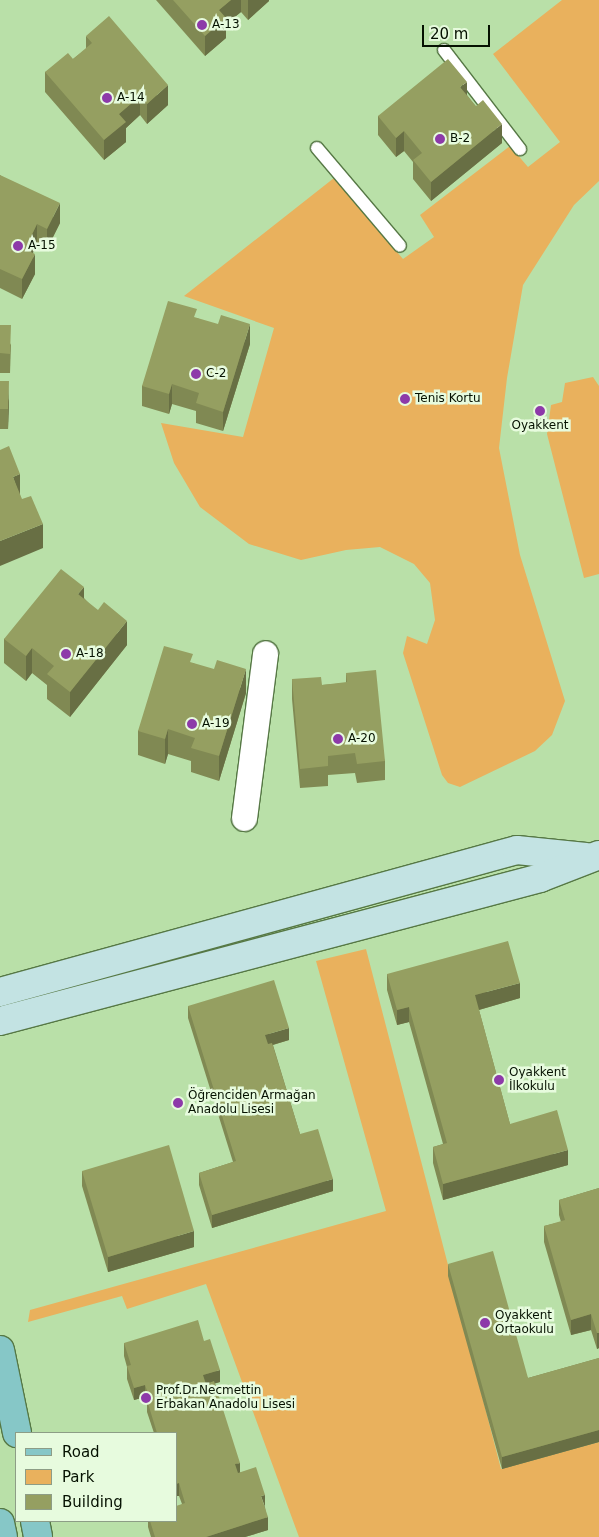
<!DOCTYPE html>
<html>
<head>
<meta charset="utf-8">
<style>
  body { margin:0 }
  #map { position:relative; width:599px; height:1537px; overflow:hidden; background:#b9e0a8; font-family:"DejaVu Sans",sans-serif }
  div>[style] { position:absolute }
  .green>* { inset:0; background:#e9b15d }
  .roads { filter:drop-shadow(1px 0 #567845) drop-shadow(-1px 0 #567845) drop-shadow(0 1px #567845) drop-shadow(0 -1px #567845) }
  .lane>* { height:12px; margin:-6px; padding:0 6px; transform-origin:6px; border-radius:6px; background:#fff }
  .street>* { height:25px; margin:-12.5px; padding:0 12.5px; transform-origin:12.5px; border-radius:12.5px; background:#fff }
  .secondary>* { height:28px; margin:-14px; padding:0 14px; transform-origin:14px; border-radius:14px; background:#c3e3e3 }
  .primary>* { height:28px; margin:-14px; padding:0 14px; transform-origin:14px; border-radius:14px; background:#86c7c7 }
  .wall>* { inset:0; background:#808953 }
  .shaded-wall>* { inset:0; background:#686f44 }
  .building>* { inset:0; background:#959f61 }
  .dots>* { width:14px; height:14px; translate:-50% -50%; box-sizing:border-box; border:2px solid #e7fbde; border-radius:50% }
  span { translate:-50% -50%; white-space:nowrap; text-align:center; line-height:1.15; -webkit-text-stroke:5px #e7fbde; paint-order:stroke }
  .poi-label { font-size:12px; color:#051101 }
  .left { translate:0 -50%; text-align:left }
  .legend { position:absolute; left:15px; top:1432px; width:162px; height:90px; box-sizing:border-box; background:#e7fbde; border:1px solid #8d9d86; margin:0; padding:6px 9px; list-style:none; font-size:15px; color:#051101 }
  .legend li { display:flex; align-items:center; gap:10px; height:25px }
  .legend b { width:25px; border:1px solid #8d9d86 }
  .scale { position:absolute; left:422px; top:25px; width:68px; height:22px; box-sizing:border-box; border:2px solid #051101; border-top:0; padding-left:6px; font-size:15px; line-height:18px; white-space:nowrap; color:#051101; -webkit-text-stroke:4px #e7fbde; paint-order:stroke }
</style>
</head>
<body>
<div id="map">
  <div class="green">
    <i style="clip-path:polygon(562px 0,599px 0,599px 181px,574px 205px,523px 285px,507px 378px,499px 448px,520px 555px,565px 701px,552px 735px,535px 751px,460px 787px,448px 783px,442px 775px,403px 653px,407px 636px,427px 644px,435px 620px,430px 583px,414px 564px,380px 547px,346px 550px,301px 560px,249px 544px,200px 507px,174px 463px,161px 423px,243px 437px,274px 328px,184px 296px,334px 178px,403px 259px,434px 237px,420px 215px,510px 146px,528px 167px,560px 142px,493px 54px)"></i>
    <i style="clip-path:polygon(593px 377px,599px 386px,599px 574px,584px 578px,547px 434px,551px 405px,562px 402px,565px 383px)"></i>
    <i style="clip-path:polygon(366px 949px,501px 1469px,599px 1442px,599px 1537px,299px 1537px,206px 1284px,127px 1309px,122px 1296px,28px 1322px,30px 1310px,386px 1211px,316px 961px)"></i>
  </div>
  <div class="roads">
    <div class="lane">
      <i style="left:444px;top:50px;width:125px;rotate:52.5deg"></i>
      <i style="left:317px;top:148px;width:128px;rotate:49.7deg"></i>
    </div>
    <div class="street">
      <i style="left:244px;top:818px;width:166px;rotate:-82.7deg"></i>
    </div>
    <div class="secondary">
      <i style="left:0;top:992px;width:536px;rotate:-15.36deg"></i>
      <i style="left:517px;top:850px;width:69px;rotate:5.8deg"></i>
      <i style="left:0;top:1021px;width:559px;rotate:-14.83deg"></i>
      <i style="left:540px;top:878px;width:63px;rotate:-21.3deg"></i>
    </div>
    <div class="primary">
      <i style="left:0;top:1350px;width:85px;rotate:78.4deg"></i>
      <i style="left:35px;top:1521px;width:16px;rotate:79deg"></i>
      <i style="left:0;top:1523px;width:14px;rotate:78deg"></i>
    </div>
  </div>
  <div class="wall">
    <i style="clip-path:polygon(156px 0,269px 0,269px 1px,248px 20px,241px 12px,226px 24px,226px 38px,205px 56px)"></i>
    <i style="clip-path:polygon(86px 36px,168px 105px,147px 124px,140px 115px,126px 128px,126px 142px,104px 160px,45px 92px,45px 72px,73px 59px,86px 49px)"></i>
    <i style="clip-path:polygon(467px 95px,502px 143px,431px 201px,413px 179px,413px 162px,404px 151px,396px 157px,378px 135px,378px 116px)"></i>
    <i style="clip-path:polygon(0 175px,60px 223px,47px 249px,37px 244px,33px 253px,35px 274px,22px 299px,0 288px)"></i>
    <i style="clip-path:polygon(197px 318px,250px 344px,223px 431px,196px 423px,196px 411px,172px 404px,169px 414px,142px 406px,142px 386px)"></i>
    <i style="clip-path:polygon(0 325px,11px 345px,10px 373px,0 373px)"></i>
    <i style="clip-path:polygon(0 381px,9px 401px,8px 429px,0 429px)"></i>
    <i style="clip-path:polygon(84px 598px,127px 645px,70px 717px,47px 699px,47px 685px,32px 673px,26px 681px,4px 663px,4px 639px)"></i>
    <i style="clip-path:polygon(193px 663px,246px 693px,219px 781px,191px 772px,191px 761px,168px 754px,165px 764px,138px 755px,138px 731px)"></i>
    <i style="clip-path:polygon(346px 673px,385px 761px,385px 780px,357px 783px,355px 773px,328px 775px,328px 786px,300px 788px,292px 699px,292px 679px,322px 685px,346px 683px)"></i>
    <i style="clip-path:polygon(387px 974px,520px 998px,479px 1010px,510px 1124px,568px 1165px,443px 1200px,433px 1163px,433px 1147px,443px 1144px,409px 1022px,397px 1025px,387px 990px)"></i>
    <i style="clip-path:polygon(188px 1006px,289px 1040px,273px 1045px,300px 1134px,333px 1191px,212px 1228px,199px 1185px,199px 1173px,233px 1162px,188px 1018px)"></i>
    <i style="clip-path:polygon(82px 1171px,194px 1247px,108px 1272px,82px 1186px)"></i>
    <i style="clip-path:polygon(599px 1188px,599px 1348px,597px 1349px,591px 1330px,571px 1335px,544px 1242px,544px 1226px,561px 1222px,559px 1215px,559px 1200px)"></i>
    <i style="clip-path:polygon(448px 1264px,528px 1378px,599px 1358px,599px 1442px,502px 1469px,448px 1276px)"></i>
    <i style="clip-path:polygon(204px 1341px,220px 1382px,215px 1383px,240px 1472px,265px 1507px,268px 1530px,245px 1537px,151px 1537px,148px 1527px,148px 1521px,176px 1521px,182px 1504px,179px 1496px,176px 1496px,176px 1433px,154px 1433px,147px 1412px,147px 1403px,145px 1397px,134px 1400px,127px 1379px,127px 1367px,124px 1356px,124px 1343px)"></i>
  </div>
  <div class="shaded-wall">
    <i style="clip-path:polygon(231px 0,241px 0,241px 12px,226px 24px,226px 38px,205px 56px,205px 36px,219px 10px)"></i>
    <i style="clip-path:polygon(248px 0,269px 0,269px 1px,248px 20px)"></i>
    <i style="clip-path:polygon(467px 82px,467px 102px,460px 87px)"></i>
    <i style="clip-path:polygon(168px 85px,168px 105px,147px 124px,147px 104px)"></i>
    <i style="clip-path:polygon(140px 96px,140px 115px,126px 128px,126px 142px,104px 160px,104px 140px,119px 114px)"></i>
    <i style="clip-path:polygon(502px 124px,502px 143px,431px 201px,431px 182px)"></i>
    <i style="clip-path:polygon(404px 131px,404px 151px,396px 157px,396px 138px)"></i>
    <i style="clip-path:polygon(60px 203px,60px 223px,47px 249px,47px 229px)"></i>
    <i style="clip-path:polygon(37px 224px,37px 244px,25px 269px,25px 249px)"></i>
    <i style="clip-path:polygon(35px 254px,35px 274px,22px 299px,22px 279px)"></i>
    <i style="clip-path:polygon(250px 324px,250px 344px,223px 431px,223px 412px)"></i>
    <i style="clip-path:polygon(9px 381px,9px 401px,8px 429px,8px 409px)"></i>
    <i style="clip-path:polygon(172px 384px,172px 404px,169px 414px,169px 394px)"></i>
    <i style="clip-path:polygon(20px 474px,20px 498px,13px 477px)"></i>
    <i style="clip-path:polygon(43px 524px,43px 548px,0 566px,0 541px)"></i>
    <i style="clip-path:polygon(84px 587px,84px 612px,78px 594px)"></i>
    <i style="clip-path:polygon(127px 621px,127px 645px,70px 717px,70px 692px)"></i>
    <i style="clip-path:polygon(32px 648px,32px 673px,26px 681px,26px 656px)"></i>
    <i style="clip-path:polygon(246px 669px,246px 693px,219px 781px,219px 756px)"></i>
    <i style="clip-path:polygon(168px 729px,168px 754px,165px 764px,165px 739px)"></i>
    <i style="clip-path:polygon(520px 983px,520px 998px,475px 1011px,475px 995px)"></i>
    <i style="clip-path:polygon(409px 1007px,409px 1022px,397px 1025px,397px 1010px)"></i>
    <i style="clip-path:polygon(289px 1028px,289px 1040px,265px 1047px,265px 1035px)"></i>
    <i style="clip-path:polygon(568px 1150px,568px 1165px,443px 1200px,443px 1184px)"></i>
    <i style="clip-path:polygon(333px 1179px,333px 1191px,212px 1228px,212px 1215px)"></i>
    <i style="clip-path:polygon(194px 1231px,194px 1247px,108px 1272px,108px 1257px)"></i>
    <i style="clip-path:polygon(591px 1314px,591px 1330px,571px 1335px,571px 1320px)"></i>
    <i style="clip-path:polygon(597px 1333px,599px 1333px,599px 1348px,597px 1349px)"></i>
    <i style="clip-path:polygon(220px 1370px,220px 1382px,203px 1387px,203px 1375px)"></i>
    <i style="clip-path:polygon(145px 1385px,145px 1397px,134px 1400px,134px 1388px)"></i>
    <i style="clip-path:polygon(599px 1430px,599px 1442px,502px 1469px,502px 1457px)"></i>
    <i style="clip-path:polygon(240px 1463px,240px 1475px,235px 1476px,235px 1464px)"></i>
    <i style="clip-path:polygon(179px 1483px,179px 1496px,176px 1496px,176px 1484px)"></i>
    <i style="clip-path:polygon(265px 1495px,265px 1507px,261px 1496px)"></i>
    <i style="clip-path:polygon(268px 1517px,268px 1530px,245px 1537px,206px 1537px)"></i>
  </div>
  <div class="building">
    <i style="clip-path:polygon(173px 0,231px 0,219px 10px,226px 18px,205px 36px)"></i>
    <i style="clip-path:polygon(109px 16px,168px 85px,147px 104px,140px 96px,119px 114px,126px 122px,104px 140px,45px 72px,68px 53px,73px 59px,92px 43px,86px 36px)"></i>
    <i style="clip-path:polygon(448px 59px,467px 82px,460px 87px,476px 106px,483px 100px,502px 124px,431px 182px,413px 160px,422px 153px,404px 131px,396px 138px,378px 116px)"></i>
    <i style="clip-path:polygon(0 175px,60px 203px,47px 229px,37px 224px,25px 249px,35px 254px,22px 279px,0 269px)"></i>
    <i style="clip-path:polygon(168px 301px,197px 309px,194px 317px,218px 324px,221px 315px,250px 324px,223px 412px,196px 403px,199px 393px,172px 384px,169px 394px,142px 386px)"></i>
    <i style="clip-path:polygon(0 325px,11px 325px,10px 354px,0 353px)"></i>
    <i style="clip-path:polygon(0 381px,9px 381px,8px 409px,0 409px)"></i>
    <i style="clip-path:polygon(9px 446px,20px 474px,13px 477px,22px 499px,31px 496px,43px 524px,0 541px,0 450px)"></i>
    <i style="clip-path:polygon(61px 569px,84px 587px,78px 594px,98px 610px,104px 602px,127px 621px,70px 692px,47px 674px,54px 666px,32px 648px,26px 656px,4px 639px)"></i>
    <i style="clip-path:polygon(164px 646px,193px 654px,190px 662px,214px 669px,217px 660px,246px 669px,219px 756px,191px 748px,195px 738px,168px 729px,165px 739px,138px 731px)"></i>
    <i style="clip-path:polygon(376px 670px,385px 761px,357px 764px,355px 753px,328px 756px,328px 766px,300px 769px,292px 679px,321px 677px,322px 685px,347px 682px,346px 673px)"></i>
    <i style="clip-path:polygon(508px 941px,520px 983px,475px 995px,510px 1124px,557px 1110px,568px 1150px,443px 1184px,433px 1147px,447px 1143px,409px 1007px,397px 1010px,387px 974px)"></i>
    <i style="clip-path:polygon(274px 980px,289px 1028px,265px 1035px,268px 1044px,272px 1043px,300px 1134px,318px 1129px,333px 1179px,212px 1215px,199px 1173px,236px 1161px,188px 1006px)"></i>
    <i style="clip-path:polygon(169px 1145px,194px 1231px,108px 1257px,82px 1171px)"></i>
    <i style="clip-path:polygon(599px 1188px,599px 1333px,597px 1333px,591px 1314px,571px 1320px,544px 1226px,565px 1220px,559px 1200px)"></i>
    <i style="clip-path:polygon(493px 1251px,528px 1378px,599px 1358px,599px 1430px,502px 1457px,448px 1264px)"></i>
    <i style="clip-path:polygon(198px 1320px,204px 1341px,210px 1339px,220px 1370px,203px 1375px,206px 1384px,214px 1381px,240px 1463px,235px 1464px,238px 1473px,256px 1467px,265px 1495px,261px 1496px,268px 1517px,206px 1537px,155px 1537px,150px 1521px,176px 1521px,176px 1506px,185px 1503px,179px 1483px,176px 1484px,176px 1433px,157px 1433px,147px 1400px,150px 1399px,145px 1385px,134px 1388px,127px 1366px,131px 1365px,124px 1343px)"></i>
  </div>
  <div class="dots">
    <i style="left:202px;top:25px;background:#8d3aa9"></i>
    <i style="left:107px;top:98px;background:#8d3aa9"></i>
    <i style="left:440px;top:139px;background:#8d3aa9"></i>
    <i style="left:18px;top:246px;background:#8d3aa9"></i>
    <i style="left:196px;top:374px;background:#8d3aa9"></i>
    <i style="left:405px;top:399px;background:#8d3aa9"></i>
    <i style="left:540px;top:411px;background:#8d3aa9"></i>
    <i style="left:66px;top:654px;background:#8d3aa9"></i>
    <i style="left:192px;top:724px;background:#8d3aa9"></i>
    <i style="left:338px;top:739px;background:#8d3aa9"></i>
    <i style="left:499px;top:1080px;background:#8d3aa9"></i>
    <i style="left:178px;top:1103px;background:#8d3aa9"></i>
    <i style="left:485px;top:1323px;background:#8d3aa9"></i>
    <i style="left:146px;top:1398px;background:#8d3aa9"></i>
  </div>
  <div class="poi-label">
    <span class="left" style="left:212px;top:25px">A-13</span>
    <span class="left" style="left:117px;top:98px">A-14</span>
    <span class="left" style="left:450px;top:139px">B-2</span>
    <span class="left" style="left:28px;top:246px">A-15</span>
    <span class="left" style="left:206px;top:374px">C-2</span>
    <span class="left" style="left:415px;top:399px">Tenis Kortu</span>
    <span style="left:540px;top:426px">Oyakkent</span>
    <span class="left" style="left:76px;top:654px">A-18</span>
    <span class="left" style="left:202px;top:724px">A-19</span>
    <span class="left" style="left:348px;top:739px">A-20</span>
    <span class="left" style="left:509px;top:1080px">Oyakkent<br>İlkokulu</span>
    <span class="left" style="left:188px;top:1103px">Öğrenciden Armağan<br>Anadolu Lisesi</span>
    <span class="left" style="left:495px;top:1323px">Oyakkent<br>Ortaokulu</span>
    <span class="left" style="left:156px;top:1398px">Prof.Dr.Necmettin<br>Erbakan Anadolu Lisesi</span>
  </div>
  <ul class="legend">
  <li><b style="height:6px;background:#86c7c7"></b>Road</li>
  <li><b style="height:14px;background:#e9b15d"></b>Park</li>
  <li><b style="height:14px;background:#959f61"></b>Building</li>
  </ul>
  <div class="scale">20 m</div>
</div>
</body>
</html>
